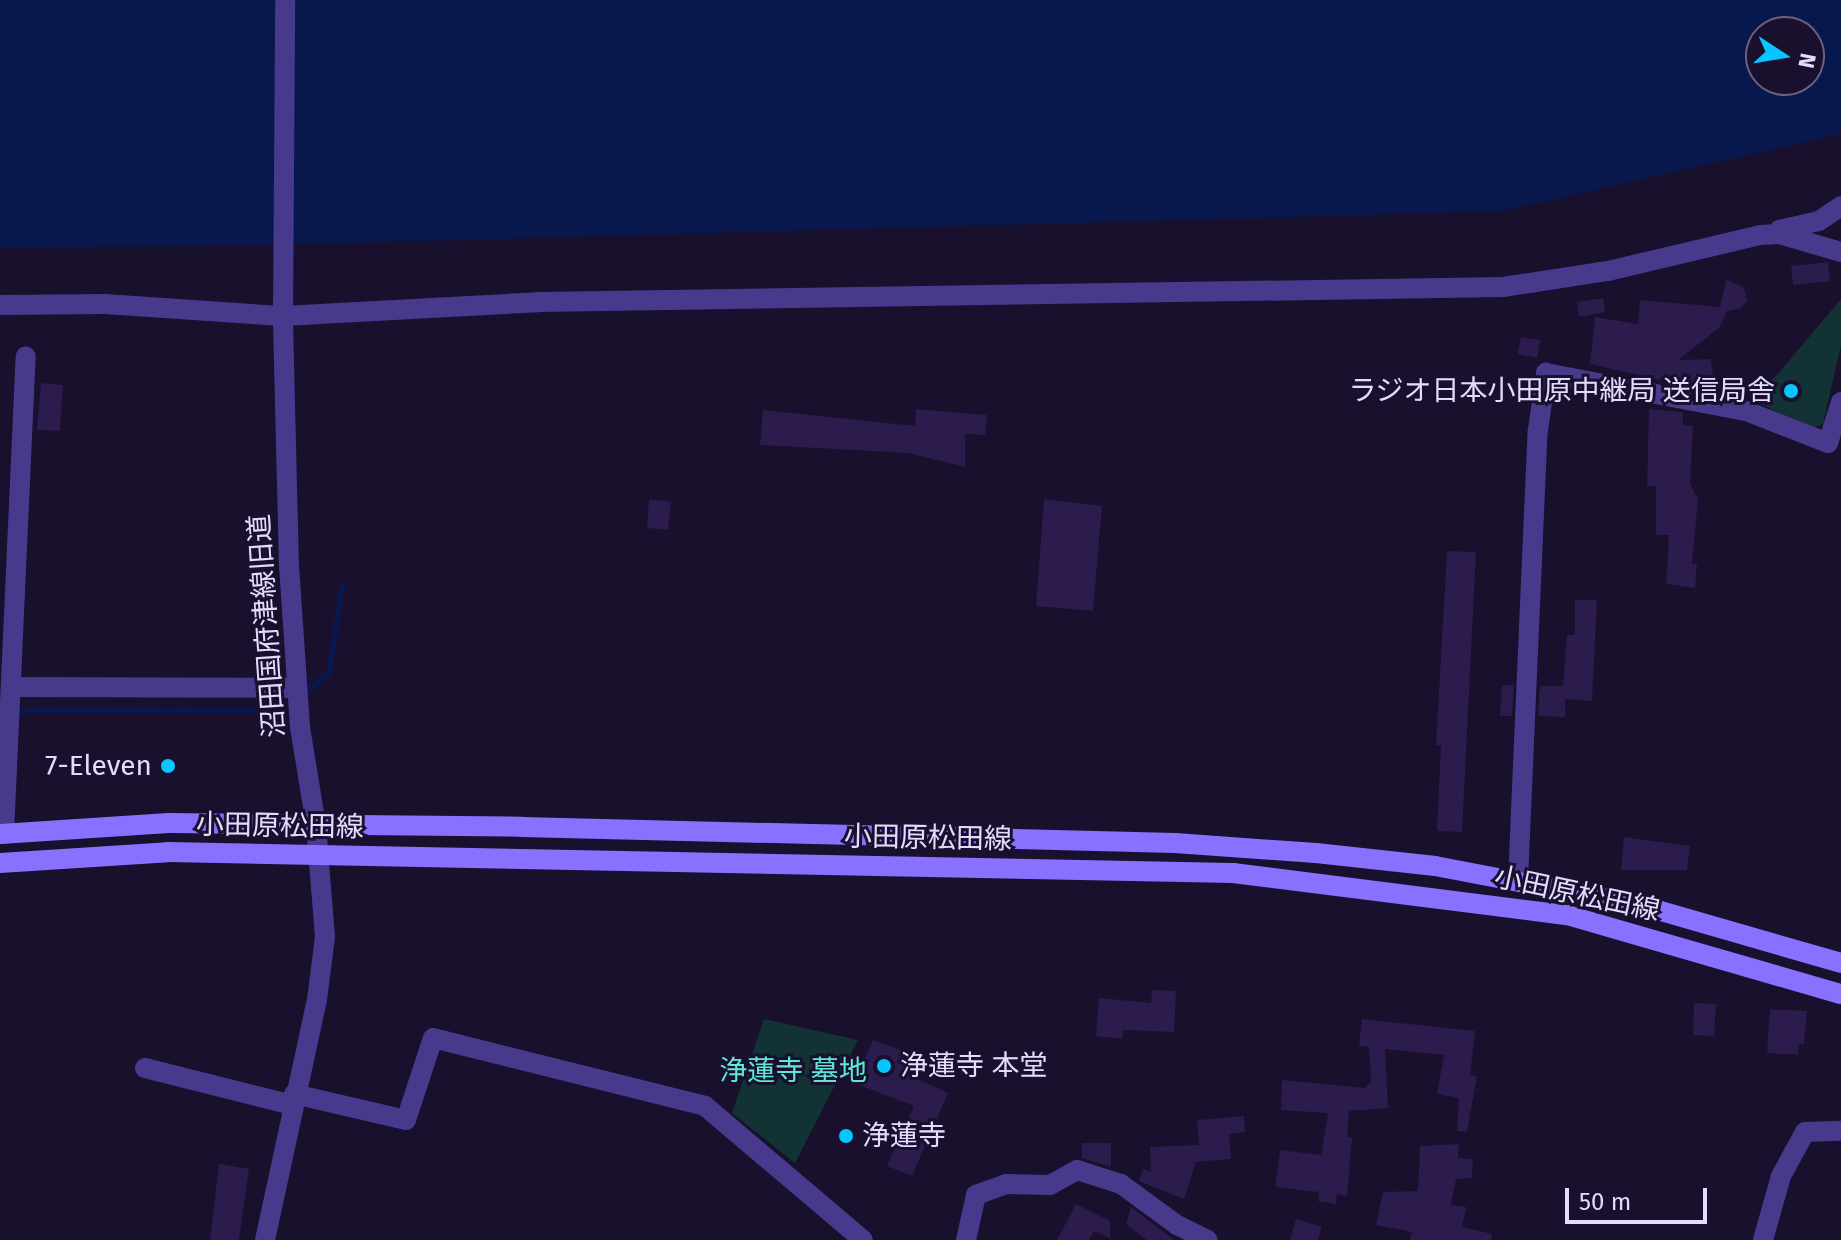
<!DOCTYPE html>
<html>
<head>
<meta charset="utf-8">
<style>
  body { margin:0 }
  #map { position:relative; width:1841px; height:1240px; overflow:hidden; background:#18102c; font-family:"Fira Sans","Noto Sans JP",sans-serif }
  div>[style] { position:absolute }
  .green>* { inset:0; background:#133236 }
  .water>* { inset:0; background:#09184c }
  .stream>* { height:6px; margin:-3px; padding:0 3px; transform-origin:3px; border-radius:3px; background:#09184c }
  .building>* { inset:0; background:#2c1b4d }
  .minor>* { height:20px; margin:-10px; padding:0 10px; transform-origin:10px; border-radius:10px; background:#47398c }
  .tertiary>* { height:20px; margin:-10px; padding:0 10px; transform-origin:10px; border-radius:10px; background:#47398c }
  .secondary>* { height:20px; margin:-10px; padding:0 10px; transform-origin:10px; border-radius:10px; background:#8871ff }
  .dots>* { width:22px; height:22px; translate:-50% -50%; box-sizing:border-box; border:4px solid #18102c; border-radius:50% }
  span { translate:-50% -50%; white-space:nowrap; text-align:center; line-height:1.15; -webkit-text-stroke:6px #18102c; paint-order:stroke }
  .poi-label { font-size:28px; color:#e4daff }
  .right { translate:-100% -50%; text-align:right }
  .left { translate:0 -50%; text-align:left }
  .street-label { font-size:28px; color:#e4daff }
  .park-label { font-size:28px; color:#60e6d6 }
  .north { position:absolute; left:1745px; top:16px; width:80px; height:80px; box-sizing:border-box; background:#18102c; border:2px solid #6a6180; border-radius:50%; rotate:102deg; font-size:22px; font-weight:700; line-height:32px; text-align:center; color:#e4daff }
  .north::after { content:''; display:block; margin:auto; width:28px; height:36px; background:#06c5ff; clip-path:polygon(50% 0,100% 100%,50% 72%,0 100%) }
  .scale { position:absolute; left:1565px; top:1188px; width:142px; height:36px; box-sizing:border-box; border:4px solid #e4daff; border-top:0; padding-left:10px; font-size:24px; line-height:28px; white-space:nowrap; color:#e4daff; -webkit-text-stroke:6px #18102c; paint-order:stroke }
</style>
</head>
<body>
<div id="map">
  <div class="green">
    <i style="clip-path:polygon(1841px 299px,1841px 345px,1823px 424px,1809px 429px,1750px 398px,1777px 375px)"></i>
    <i style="clip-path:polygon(764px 1019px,858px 1040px,795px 1163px,732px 1113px)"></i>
  </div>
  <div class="water">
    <i style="clip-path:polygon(evenodd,0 0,1841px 0,1841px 134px,1503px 211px,243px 246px,0 247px,0 0,1761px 32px,1809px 32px,1809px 80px,1761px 80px,1761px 32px)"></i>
  </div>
  <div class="stream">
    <i style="left:303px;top:693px;width:32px;rotate:-36deg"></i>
    <i style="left:329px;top:674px;width:88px;rotate:-81.5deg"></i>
    <i style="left:13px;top:710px;width:265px;rotate:0.2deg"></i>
    <i style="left:278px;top:711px;width:20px;rotate:-37deg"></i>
  </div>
  <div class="building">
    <i style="clip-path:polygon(1828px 262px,1830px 281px,1793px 285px,1791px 266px)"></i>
    <i style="clip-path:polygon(1726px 279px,1744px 288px,1747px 301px,1741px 308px,1727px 311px,1719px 328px,1678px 360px,1711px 359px,1714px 385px,1706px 385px,1705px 390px,1590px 364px,1595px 317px,1638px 324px,1640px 300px,1720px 307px)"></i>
    <i style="clip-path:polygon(1603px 298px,1605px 312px,1579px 317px,1577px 302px)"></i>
    <i style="clip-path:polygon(1521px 337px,1540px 340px,1537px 358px,1518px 354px)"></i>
    <i style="clip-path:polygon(41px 383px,63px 385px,60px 431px,37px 430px)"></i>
    <i style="clip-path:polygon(916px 409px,987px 415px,985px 435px,965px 434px,965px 467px,908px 453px,760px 445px,763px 410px,915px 426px)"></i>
    <i style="clip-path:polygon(1649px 409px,1683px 412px,1683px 425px,1693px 426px,1690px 484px,1698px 499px,1692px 564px,1697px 564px,1695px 588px,1666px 584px,1669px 535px,1656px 535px,1656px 486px,1647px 486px)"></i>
    <i style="clip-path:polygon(649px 499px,671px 502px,668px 530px,647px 528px)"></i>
    <i style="clip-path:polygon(1044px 499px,1102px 506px,1093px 611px,1036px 606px)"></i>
    <i style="clip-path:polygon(1447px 551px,1476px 552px,1462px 832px,1437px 831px,1441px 745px,1436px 745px)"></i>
    <i style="clip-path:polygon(1575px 600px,1597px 600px,1592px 701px,1565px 699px,1565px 717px,1538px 716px,1540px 686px,1563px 686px,1567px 635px,1575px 635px)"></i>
    <i style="clip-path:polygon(1502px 685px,1514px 685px,1512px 716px,1500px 716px)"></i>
    <i style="clip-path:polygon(1624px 837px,1690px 846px,1687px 870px,1621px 870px)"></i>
    <i style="clip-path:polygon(1152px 990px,1176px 991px,1174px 1032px,1123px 1030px,1122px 1039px,1096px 1036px,1099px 998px,1151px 1003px)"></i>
    <i style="clip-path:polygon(1694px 1003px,1716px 1004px,1714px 1036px,1693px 1035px)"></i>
    <i style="clip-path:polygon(1770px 1009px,1807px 1011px,1804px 1044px,1799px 1044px,1798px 1055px,1767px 1053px)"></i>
    <i style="clip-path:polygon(1362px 1019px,1475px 1031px,1470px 1075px,1477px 1076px,1467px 1132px,1457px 1131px,1459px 1098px,1437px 1094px,1444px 1055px,1385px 1049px,1388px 1108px,1349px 1111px,1347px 1137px,1352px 1138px,1347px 1196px,1337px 1194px,1336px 1204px,1318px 1201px,1319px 1192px,1275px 1187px,1280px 1150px,1321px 1155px,1328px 1113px,1281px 1110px,1282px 1080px,1365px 1088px,1371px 1082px,1369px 1047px,1359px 1046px)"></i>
    <i style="clip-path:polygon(873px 1040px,911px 1054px,905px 1073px,948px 1093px,912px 1176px,887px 1166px,914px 1106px,854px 1083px)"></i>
    <i style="clip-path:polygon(1244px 1116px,1245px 1132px,1229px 1134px,1231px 1159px,1196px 1162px,1184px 1199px,1139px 1181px,1143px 1169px,1151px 1172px,1150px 1147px,1199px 1145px,1197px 1120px)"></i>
    <i style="clip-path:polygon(1082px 1143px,1111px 1143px,1111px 1167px,1082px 1158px)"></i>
    <i style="clip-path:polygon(1459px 1144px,1458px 1158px,1473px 1159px,1472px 1178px,1456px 1179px,1451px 1205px,1466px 1207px,1462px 1227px,1492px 1234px,1491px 1240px,1410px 1240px,1412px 1232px,1376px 1225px,1383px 1192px,1418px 1191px,1420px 1146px)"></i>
    <i style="clip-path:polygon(219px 1164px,249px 1169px,239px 1240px,210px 1240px)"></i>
    <i style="clip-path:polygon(1076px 1204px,1110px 1221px,1110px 1238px,1094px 1231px,1089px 1240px,1057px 1240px)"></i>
    <i style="clip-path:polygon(1131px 1207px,1140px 1214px,1174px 1240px,1147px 1240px,1126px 1224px)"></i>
    <i style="clip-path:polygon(1296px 1219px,1322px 1227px,1318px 1240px,1290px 1240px)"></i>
  </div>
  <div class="minor">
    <i style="left:1779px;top:230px;width:41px;rotate:-12.7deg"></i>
    <i style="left:1819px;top:221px;width:27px;rotate:-34deg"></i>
    <i style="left:0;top:305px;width:105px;rotate:-0.5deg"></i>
    <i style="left:105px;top:304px;width:178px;rotate:3.9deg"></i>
    <i style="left:283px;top:316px;width:256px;rotate:-3.1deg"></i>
    <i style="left:539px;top:302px;width:964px;rotate:-0.89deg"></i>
    <i style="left:1503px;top:287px;width:106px;rotate:-8.7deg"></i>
    <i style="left:1608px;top:271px;width:156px;rotate:-13.3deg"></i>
    <i style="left:1760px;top:235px;width:19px;rotate:-3deg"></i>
    <i style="left:1779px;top:234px;width:65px;rotate:16.2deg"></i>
    <i style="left:11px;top:687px;width:286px;rotate:0.2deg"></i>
    <i style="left:4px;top:834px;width:478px;rotate:-87.4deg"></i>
    <i style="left:1518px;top:880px;width:450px;rotate:-87.5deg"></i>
    <i style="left:1538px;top:430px;width:58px;rotate:-82deg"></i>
    <i style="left:1546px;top:373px;width:204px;rotate:10.8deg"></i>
    <i style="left:1746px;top:411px;width:88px;rotate:21.3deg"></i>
    <i style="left:1828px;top:443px;width:43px;rotate:-72.4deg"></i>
    <i style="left:145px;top:1068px;width:152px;rotate:14.1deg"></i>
    <i style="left:294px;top:1094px;width:115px;rotate:13.1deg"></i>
    <i style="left:406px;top:1120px;width:86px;rotate:-71.8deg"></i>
    <i style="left:433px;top:1038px;width:280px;rotate:14deg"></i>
    <i style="left:705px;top:1106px;width:207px;rotate:40.3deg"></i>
    <i style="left:966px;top:1240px;width:46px;rotate:-77.5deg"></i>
    <i style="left:976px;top:1195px;width:32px;rotate:-20deg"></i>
    <i style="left:1006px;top:1184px;width:44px;rotate:1.3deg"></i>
    <i style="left:1050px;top:1185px;width:31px;rotate:-29deg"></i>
    <i style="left:1077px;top:1170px;width:46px;rotate:17.7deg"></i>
    <i style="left:1121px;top:1184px;width:69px;rotate:36.2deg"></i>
    <i style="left:1177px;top:1225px;width:34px;rotate:26deg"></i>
    <i style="left:1763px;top:1240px;width:66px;rotate:-74.3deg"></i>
    <i style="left:1781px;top:1176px;width:50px;rotate:-61.4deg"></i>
    <i style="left:1805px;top:1132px;width:36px;rotate:-2deg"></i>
  </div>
  <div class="tertiary">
    <i style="left:265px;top:1240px;width:246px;rotate:-77.8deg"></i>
    <i style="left:317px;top:1000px;width:64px;rotate:-82.8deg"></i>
    <i style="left:325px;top:937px;width:112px;rotate:-94.6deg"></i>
    <i style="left:316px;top:825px;width:99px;rotate:-99.3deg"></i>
    <i style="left:300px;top:727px;width:160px;rotate:-93.9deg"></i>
    <i style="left:289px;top:567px;width:251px;rotate:-91.4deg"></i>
    <i style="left:283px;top:316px;width:316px;rotate:-89.6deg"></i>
  </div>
  <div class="secondary">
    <i style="left:0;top:834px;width:169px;rotate:-3.7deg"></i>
    <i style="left:169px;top:823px;width:353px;rotate:0.6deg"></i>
    <i style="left:522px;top:827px;width:653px;rotate:1.4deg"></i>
    <i style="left:1175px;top:843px;width:141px;rotate:4.1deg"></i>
    <i style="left:1316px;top:853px;width:120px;rotate:6.2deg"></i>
    <i style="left:1435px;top:866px;width:209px;rotate:10.8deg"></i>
    <i style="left:1640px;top:905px;width:209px;rotate:16.1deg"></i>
    <i style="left:0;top:863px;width:168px;rotate:-3.7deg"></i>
    <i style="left:168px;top:852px;width:1065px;rotate:1.13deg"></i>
    <i style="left:1233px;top:873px;width:337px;rotate:7.2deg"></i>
    <i style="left:1567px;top:915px;width:285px;rotate:16.1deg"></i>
  </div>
  <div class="dots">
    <i style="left:1791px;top:391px;background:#06c5ff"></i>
    <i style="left:168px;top:766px;background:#06c5ff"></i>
    <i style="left:884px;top:1066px;background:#06c5ff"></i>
    <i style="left:846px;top:1136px;background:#06c5ff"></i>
  </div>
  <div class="poi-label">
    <span class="right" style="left:1775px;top:391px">ラジオ日本小田原中継局 送信局舎</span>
    <span class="right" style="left:152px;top:766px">7-Eleven</span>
    <span class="left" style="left:900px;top:1066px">浄蓮寺 本堂</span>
    <span class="left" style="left:862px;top:1136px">浄蓮寺</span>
  </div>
  <div class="street-label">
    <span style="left:267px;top:626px;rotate:-94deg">沼田国府津線旧道</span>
    <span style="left:280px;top:826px;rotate:1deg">小田原松田線</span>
    <span style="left:928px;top:838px;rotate:1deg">小田原松田線</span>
    <span style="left:1577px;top:894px;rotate:12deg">小田原松田線</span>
  </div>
  <div class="park-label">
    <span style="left:793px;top:1071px">浄蓮寺 墓地</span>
  </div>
  <div class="north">N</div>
  <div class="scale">50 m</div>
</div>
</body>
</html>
